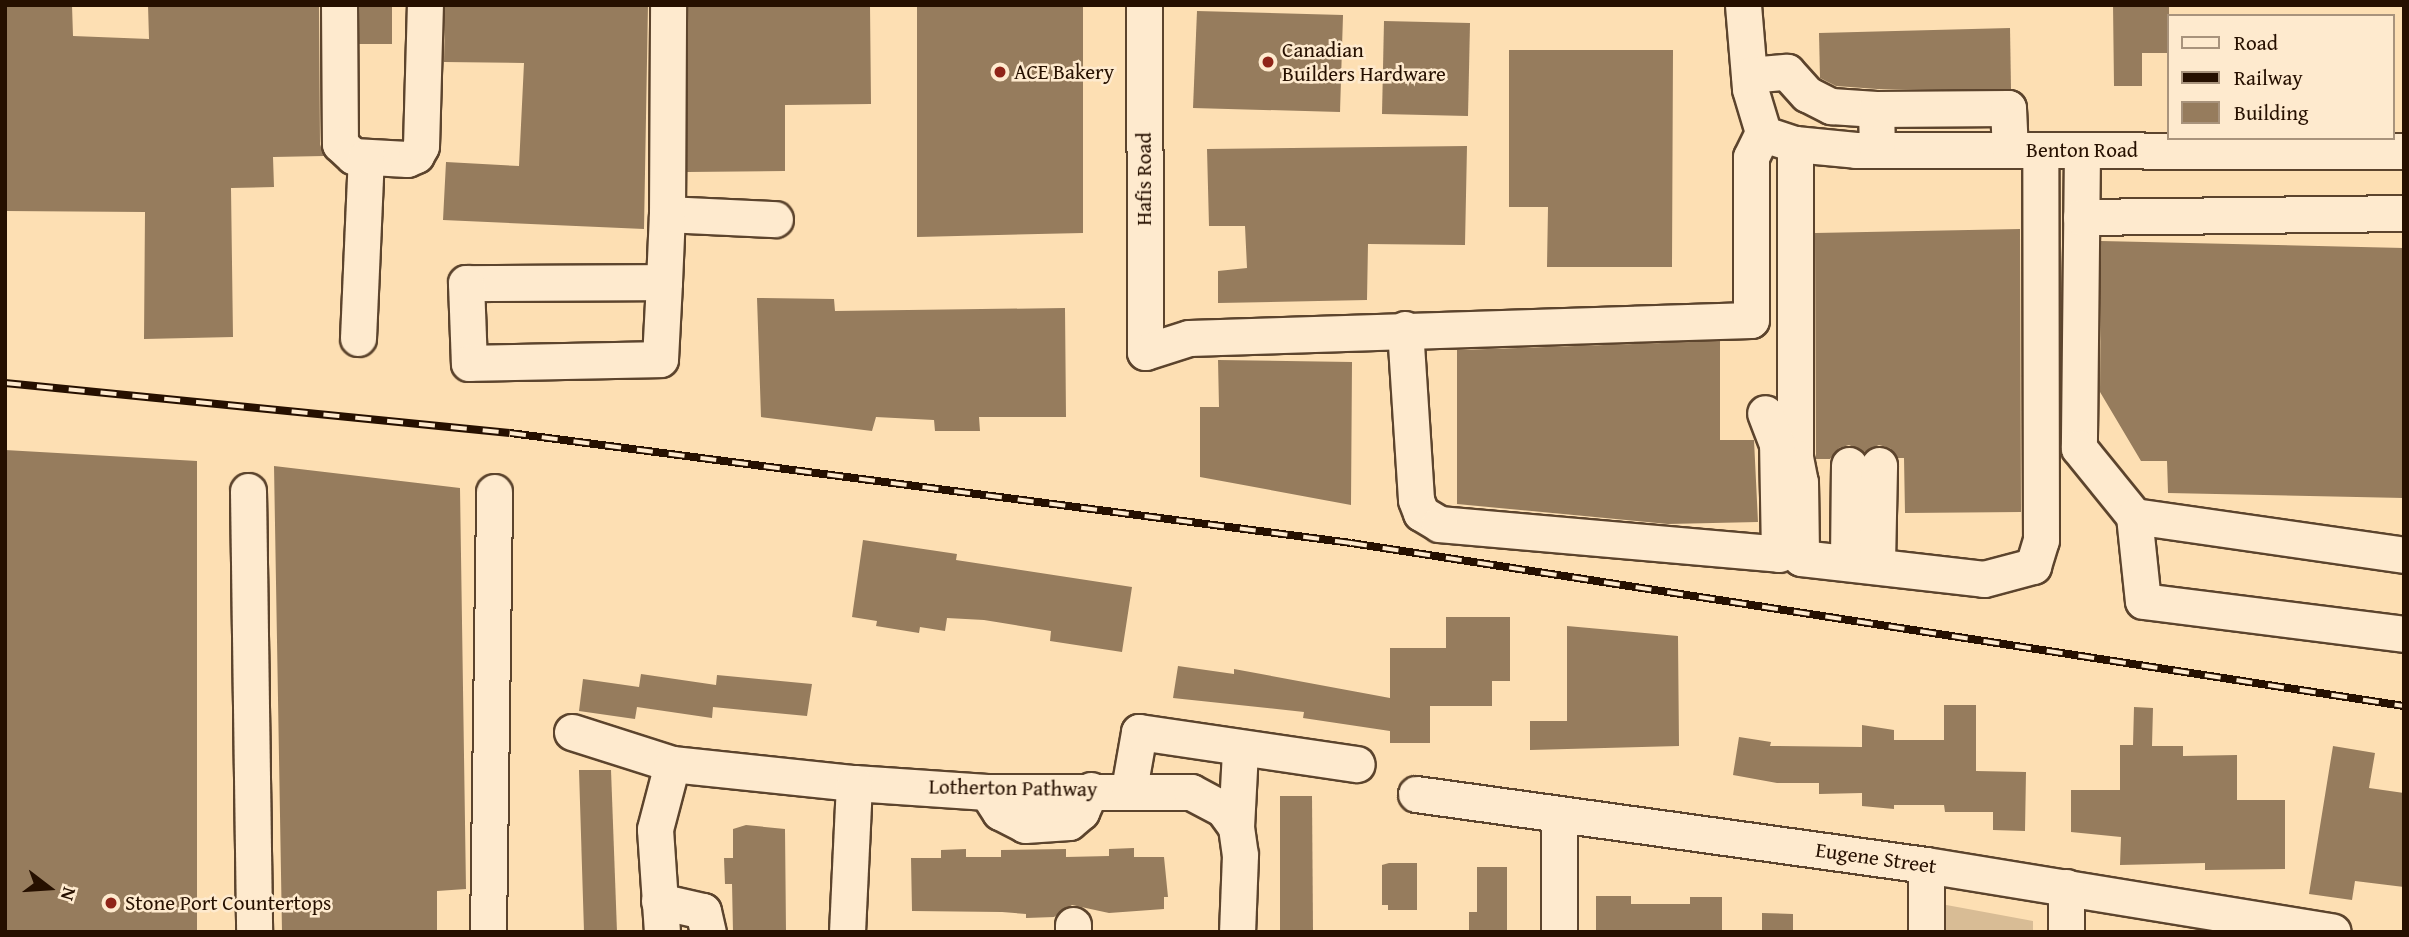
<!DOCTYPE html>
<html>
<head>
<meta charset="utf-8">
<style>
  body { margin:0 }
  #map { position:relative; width:2409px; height:937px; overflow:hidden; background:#fddfb3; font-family:"Gentium Book Plus",serif }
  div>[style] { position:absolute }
  .green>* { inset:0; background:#d8bc95 }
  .building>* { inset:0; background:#967c5d }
  .roads { filter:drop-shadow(2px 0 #5c442d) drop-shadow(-2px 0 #5c442d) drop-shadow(0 2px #5c442d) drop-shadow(0 -2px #5c442d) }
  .minor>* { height:35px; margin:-17.5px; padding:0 17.5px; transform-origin:17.5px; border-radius:17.5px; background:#feeace }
  .rail>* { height:8px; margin-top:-4px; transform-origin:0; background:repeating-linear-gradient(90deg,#feeace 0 16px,#261000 0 32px); box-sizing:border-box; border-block:2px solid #261000 }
  .dots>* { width:19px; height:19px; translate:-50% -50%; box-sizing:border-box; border:4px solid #feeace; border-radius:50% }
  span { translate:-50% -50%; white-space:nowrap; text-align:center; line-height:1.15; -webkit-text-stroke:5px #feeace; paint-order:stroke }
  .poi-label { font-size:21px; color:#261000 }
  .left { translate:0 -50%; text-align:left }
  .street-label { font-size:21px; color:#261000 }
  .frame { position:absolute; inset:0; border:7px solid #261000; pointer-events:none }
  .legend { position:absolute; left:2167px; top:14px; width:228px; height:126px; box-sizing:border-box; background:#feeace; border:2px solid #a8937c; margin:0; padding:9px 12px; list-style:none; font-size:21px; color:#261000 }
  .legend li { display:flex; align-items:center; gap:14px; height:35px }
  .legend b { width:35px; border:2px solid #a8937c }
  .north { position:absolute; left:14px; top:853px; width:70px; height:70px; -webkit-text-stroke:5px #feeace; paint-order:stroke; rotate:107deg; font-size:19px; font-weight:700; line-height:28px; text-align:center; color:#261000 }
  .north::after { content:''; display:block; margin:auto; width:24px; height:32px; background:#261000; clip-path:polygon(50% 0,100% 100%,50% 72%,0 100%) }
</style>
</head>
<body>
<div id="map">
  <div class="green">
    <i style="clip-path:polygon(1941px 904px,2033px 921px,2033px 932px,1941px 932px)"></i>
  </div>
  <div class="building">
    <i style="clip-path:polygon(5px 5px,72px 5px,73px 36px,149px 39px,148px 5px,319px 5px,320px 144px,324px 156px,273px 157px,274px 187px,231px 188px,233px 337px,144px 339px,145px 212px,5px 211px)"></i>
    <i style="clip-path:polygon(359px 5px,392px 5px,392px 44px,359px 44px)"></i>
    <i style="clip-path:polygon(445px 5px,648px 5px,644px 229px,443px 220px,446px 162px,519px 166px,524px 63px,444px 62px)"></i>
    <i style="clip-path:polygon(688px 5px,870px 5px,871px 104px,785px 105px,785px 171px,687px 172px)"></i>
    <i style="clip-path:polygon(917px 5px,1083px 5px,1083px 233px,917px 237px)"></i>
    <i style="clip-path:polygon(2113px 5px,2169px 5px,2169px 53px,2142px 53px,2142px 86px,2114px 86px)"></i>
    <i style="clip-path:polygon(1197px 11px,1343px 15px,1340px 112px,1193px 108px)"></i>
    <i style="clip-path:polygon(1384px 21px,1470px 23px,1468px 116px,1382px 114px)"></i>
    <i style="clip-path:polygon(2010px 28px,2011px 89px,1877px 89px,1836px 86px,1820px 78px,1819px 33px)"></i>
    <i style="clip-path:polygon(1509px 50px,1673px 50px,1672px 267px,1547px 267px,1548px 207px,1509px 207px)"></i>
    <i style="clip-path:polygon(1467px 146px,1465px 245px,1368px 244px,1367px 300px,1218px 303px,1218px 271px,1247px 268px,1245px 226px,1209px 226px,1207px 149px)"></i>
    <i style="clip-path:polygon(2020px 229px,2021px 512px,1905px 513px,1904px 458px,1897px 458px,1890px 448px,1879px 445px,1864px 452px,1849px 445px,1839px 448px,1830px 459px,1816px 459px,1815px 233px)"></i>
    <i style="clip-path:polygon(2101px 241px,2404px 248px,2404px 498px,2168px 493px,2167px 461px,2141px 461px,2100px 392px)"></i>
    <i style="clip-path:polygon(757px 298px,834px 299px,835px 311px,1065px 308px,1066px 417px,979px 417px,980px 431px,935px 431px,934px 420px,876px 417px,872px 431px,761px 417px)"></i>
    <i style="clip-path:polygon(1720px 341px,1720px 440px,1754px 440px,1758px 522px,1668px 524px,1457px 504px,1457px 350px)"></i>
    <i style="clip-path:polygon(1218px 360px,1352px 362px,1351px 505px,1200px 477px,1200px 407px,1219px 407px)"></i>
    <i style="clip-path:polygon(5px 450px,197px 461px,197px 932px,5px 932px)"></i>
    <i style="clip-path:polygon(274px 466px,460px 488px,466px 889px,437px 891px,437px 932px,282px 932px)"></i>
    <i style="clip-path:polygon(863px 540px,957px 554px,956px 560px,1132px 587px,1122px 652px,1050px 641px,1051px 631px,984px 620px,947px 618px,945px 631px,920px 627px,919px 633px,876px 626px,877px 621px,852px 617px)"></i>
    <i style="clip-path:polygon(1446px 617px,1510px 617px,1510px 681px,1492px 681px,1492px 706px,1430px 706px,1430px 743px,1390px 743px,1390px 731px,1303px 718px,1304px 712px,1173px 698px,1178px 666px,1234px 674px,1234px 669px,1390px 698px,1390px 648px,1446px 648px)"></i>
    <i style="clip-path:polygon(1567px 626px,1678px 636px,1679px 746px,1530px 750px,1530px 721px,1567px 721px)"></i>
    <i style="clip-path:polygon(641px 674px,716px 685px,717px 675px,812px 684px,807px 716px,713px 707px,712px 718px,637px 707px,635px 719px,579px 711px,583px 679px,639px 687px)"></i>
    <i style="clip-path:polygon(1944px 705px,1976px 705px,1976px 771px,2026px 772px,2025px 831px,1993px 830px,1993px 812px,1945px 812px,1944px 805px,1894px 805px,1894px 809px,1862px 806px,1862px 793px,1819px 794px,1819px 783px,1777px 783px,1733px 775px,1739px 737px,1771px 742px,1770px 746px,1862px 747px,1862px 725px,1894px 730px,1894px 740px,1944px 740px)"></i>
    <i style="clip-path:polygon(2134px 707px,2153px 708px,2152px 746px,2183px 746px,2183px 756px,2237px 755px,2237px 800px,2285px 800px,2285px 869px,2205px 870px,2205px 863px,2120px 865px,2121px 837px,2071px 832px,2071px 790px,2120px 790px,2120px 745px,2133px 745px)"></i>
    <i style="clip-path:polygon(2333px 746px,2375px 753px,2369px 788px,2404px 793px,2404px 887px,2355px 881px,2352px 900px,2309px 894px)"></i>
    <i style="clip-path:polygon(579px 770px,611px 770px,617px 932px,584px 932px)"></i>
    <i style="clip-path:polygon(1280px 796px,1312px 796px,1313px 932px,1280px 932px)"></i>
    <i style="clip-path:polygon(746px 825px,785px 829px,786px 932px,733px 932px,732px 884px,725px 884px,724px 858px,733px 858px,733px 829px)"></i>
    <i style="clip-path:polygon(1134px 848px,1134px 857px,1164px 857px,1168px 897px,1164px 897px,1164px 909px,1109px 913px,1072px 905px,1054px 917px,1026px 918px,1026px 914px,1002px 912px,912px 911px,911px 858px,941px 858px,941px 850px,966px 849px,966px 857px,1001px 857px,1001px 850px,1066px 849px,1066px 857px,1109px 856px,1109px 849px)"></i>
    <i style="clip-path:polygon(1389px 863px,1417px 863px,1417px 910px,1388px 910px,1388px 905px,1382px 905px,1382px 865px)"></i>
    <i style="clip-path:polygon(1477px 867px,1507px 867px,1507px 932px,1469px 932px,1469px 912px,1477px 912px)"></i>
    <i style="clip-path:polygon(1596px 896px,1631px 896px,1631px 904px,1690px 904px,1690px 897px,1722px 897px,1722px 932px,1596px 932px)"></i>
    <i style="clip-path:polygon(1762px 913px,1793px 914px,1793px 932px,1762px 932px)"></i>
  </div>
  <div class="roads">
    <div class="minor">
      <i style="left:339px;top:5px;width:139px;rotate:89.6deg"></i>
      <i style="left:340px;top:144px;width:18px;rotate:43deg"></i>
      <i style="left:353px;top:156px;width:54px;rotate:3.2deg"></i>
      <i style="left:407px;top:159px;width:10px;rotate:-24deg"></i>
      <i style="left:416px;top:155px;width:10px;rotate:-61deg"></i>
      <i style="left:421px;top:146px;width:141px;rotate:-88.4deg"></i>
      <i style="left:1144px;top:5px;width:347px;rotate:89.8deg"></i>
      <i style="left:1145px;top:352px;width:46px;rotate:-17.7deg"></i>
      <i style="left:1189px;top:338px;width:562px;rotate:-1.83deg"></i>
      <i style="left:1751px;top:320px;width:163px;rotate:-90deg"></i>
      <i style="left:1751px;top:157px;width:28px;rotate:-64deg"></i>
      <i style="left:1743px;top:5px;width:84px;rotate:85.2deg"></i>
      <i style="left:1750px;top:89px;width:45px;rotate:73.2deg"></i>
      <i style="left:1749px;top:75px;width:38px;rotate:-5deg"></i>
      <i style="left:1787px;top:72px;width:30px;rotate:48deg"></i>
      <i style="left:1807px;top:94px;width:27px;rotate:27deg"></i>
      <i style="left:1831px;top:106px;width:45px;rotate:3.8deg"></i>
      <i style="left:1773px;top:137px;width:23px;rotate:18deg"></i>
      <i style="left:1795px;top:144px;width:61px;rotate:5.6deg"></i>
      <i style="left:1856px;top:150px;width:548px;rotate:0.1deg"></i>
      <i style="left:1795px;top:144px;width:313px;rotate:90deg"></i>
      <i style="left:1795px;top:457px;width:25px;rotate:79deg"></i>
      <i style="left:1800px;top:482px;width:76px;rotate:89.2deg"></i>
      <i style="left:1801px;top:558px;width:184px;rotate:6.5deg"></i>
      <i style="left:1984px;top:579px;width:51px;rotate:-14.9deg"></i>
      <i style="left:2033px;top:566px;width:27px;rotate:-73deg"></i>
      <i style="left:2041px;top:540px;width:390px;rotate:-90.1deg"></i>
      <i style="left:1877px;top:150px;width:41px;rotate:-91.4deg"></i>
      <i style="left:1876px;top:109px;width:132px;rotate:-0.4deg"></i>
      <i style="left:2008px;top:108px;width:42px;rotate:87.3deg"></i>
      <i style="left:2082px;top:150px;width:298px;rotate:90.6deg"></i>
      <i style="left:2079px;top:448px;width:87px;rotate:51deg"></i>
      <i style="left:2134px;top:516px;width:273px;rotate:8.2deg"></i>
      <i style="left:667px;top:214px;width:108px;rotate:2.7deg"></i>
      <i style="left:2081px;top:217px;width:323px;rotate:-0.7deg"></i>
      <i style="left:664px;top:282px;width:198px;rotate:179.7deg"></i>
      <i style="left:466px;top:283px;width:80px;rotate:87.9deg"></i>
      <i style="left:469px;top:363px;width:191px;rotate:-1.2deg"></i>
      <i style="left:660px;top:359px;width:77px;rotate:-87deg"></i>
      <i style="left:664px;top:282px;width:68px;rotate:-87.5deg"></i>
      <i style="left:667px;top:214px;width:209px;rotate:-89.7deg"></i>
      <i style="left:1405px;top:329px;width:171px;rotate:86.3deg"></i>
      <i style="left:1416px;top:500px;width:14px;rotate:69deg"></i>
      <i style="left:1421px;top:513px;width:21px;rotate:31deg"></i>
      <i style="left:1439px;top:524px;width:341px;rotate:5deg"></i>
      <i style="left:1779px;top:554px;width:110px;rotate:-91deg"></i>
      <i style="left:1777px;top:444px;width:33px;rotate:-111deg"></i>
      <i style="left:358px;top:338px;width:181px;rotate:-87.5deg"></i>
      <i style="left:248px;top:491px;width:441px;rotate:89.2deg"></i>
      <i style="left:2134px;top:516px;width:85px;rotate:84deg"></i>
      <i style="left:2143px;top:601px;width:263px;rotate:7.2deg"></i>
      <i style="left:1848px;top:561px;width:96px;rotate:-89.4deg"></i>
      <i style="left:1877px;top:563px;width:98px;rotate:-88.8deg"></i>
      <i style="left:572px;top:732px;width:105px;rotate:17.7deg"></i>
      <i style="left:672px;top:764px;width:183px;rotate:6deg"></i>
      <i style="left:854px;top:783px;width:133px;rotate:3.9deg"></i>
      <i style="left:987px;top:792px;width:204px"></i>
      <i style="left:1191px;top:792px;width:36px;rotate:28deg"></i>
      <i style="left:1223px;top:809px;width:22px;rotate:54deg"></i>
      <i style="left:1236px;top:827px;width:28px;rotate:82deg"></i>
      <i style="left:1240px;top:855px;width:77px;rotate:92.2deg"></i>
      <i style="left:1129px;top:789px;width:58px;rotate:-80deg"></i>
      <i style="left:1139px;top:732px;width:220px;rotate:8.4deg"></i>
      <i style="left:987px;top:792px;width:24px;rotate:57deg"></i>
      <i style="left:1000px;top:812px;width:28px;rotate:27deg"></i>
      <i style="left:1025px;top:825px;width:44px;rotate:-3.9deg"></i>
      <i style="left:1069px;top:822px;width:16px;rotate:-40deg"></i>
      <i style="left:1081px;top:812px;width:24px;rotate:-66deg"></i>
      <i style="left:1416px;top:794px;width:515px;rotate:7.93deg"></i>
      <i style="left:1926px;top:865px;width:412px;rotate:9.3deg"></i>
      <i style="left:1236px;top:827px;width:77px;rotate:-87deg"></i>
      <i style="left:2066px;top:887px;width:45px;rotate:90deg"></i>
      <i style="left:659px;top:901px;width:45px;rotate:12.8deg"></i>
      <i style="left:703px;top:911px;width:22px;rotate:77deg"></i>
      <i style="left:1073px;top:925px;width:7px;rotate:90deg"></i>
      <i style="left:488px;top:932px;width:440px;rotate:-89.2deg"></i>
      <i style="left:662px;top:932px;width:103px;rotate:-93.9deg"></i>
      <i style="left:655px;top:829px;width:67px;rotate:-75.3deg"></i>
      <i style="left:847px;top:932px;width:149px;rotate:-87.3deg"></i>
      <i style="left:1559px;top:932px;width:118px;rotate:-90deg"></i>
      <i style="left:1926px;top:932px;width:67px;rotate:-90deg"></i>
    </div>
  </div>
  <div class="rail">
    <i style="left:5px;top:383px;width:507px;rotate:5.65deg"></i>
    <i style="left:510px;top:433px;width:848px;rotate:7.45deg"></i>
    <i style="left:1351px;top:543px;width:1066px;rotate:8.8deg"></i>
  </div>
  <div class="dots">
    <i style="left:1268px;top:62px;background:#8f2418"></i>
    <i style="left:1000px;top:72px;background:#8f2418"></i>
    <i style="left:111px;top:903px;background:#8f2418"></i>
  </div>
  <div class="poi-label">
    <span class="left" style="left:1282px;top:62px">Canadian<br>Builders Hardware</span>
    <span class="left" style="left:1014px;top:72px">ACE Bakery</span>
    <span class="left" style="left:125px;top:903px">Stone Port Countertops</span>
  </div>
  <div class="street-label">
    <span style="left:2082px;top:150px">Benton Road</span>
    <span style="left:1144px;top:179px;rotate:-90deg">Hafis Road</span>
    <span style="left:1013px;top:788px;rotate:1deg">Lotherton Pathway</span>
    <span style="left:1876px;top:858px;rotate:8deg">Eugene Street</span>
  </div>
  <div class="frame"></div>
  <ul class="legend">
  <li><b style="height:9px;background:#feeace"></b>Road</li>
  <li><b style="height:9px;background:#261000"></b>Railway</li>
  <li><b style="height:19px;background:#967c5d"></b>Building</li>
  </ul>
  <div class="north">N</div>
</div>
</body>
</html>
